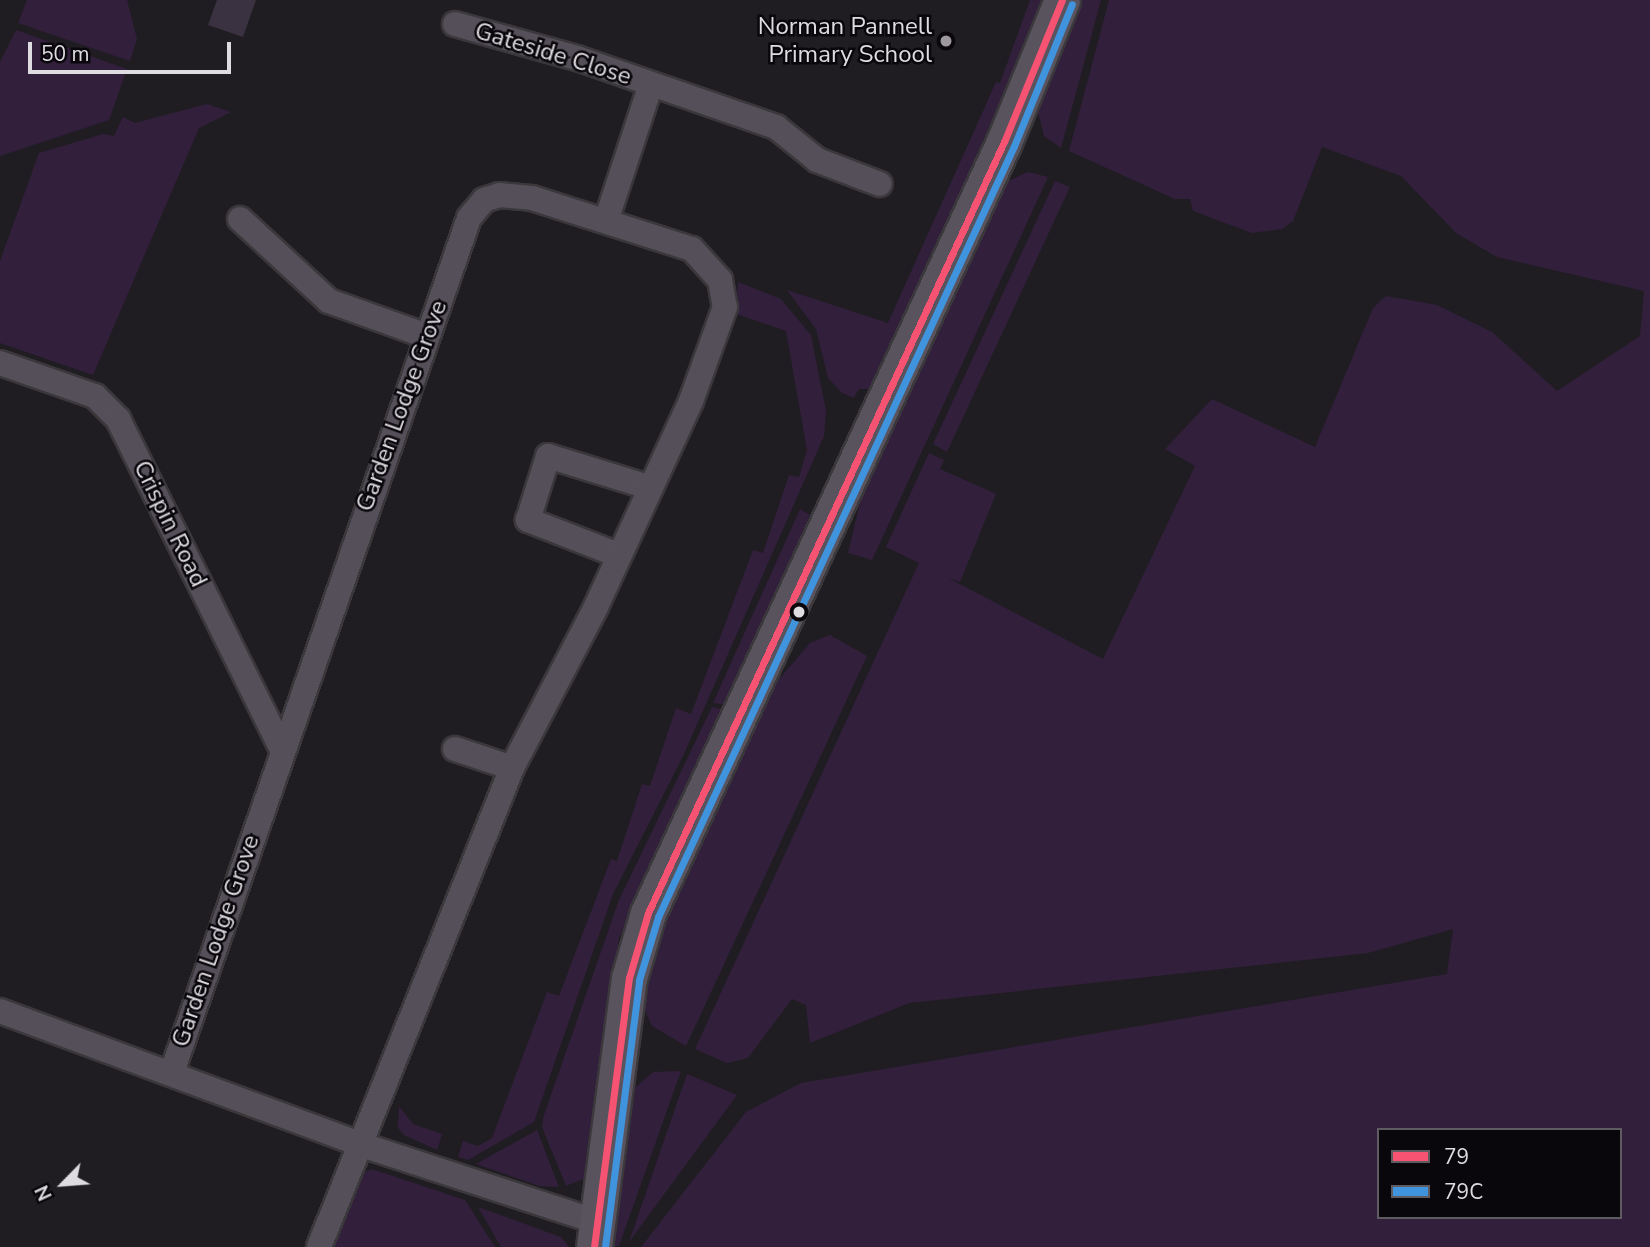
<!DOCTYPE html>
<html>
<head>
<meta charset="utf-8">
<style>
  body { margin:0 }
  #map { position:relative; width:1650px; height:1247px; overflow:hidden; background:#201d22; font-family:"Nunito Sans",sans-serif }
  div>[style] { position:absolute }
  .green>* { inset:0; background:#311f3c }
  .building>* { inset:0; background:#3a3240 }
  .roads { filter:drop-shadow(2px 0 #3b383c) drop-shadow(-2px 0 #3b383c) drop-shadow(0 2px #3b383c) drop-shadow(0 -2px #3b383c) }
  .street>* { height:24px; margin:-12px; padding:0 12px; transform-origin:12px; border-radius:12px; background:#554f59 }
  .secondary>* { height:35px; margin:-17.5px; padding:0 17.5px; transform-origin:17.5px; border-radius:17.5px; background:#59535e }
  .bus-1>* { height:7px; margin:-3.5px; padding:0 3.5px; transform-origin:3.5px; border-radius:3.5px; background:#f65372 }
  .bus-2>* { height:7px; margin:-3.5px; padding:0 3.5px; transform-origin:3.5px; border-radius:3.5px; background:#4094de }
  .dots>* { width:19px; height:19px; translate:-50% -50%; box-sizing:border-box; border:4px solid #09070b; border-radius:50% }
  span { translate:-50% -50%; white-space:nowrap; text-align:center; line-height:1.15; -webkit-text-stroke:5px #09070b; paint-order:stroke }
  .poi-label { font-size:24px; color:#dedbe1 }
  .right { translate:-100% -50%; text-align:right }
  .street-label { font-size:24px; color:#dedbe1 }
  .legend { position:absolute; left:1377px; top:1128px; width:245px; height:91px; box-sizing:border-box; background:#09070b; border:2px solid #5e5c61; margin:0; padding:9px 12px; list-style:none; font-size:21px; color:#dedbe1 }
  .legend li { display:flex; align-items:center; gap:14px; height:35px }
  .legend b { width:35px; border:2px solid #5e5c61 }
  .north { position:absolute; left:28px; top:1149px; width:70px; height:70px; -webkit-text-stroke:5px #09070b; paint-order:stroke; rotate:245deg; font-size:19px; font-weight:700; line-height:28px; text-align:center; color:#dedbe1 }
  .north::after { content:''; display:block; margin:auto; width:24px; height:32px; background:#dedbe1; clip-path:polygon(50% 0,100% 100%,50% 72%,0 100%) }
  .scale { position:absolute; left:28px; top:42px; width:203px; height:32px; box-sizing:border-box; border:4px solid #dedbe1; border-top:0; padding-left:9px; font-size:21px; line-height:24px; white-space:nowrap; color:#dedbe1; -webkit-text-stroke:5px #09070b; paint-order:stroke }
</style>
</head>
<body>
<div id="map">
  <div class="green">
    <i style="clip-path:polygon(27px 0,127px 0,137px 39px,130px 61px,18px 23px)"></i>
    <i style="clip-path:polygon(1030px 0,1046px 0,872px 389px,859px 389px,854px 398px,842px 393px,828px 378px,816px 329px,787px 290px,888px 323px,996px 82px,1000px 83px)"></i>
    <i style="clip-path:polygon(1080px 0,1101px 0,1061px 148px,1044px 136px,1037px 108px)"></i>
    <i style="clip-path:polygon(evenodd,1109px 0,1650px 0,1650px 1247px,641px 1247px,746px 1112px,801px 1083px,1447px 974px,1453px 929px,1368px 953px,909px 1003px,810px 1043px,806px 1005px,792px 999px,748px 1058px,727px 1063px,695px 1049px,919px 563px,886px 547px,929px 453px,944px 460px,940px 469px,996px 494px,960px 582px,948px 578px,1103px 659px,1195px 466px,1165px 449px,1212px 399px,1315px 447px,1373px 308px,1386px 296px,1437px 305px,1492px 332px,1557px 391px,1640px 336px,1644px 291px,1497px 257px,1456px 233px,1401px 176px,1322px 147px,1293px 221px,1282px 229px,1252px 233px,1193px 211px,1190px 199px,1175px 199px,1069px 151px,1109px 0,1379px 1130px,1620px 1130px,1620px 1217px,1379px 1217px,1379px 1130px)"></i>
    <i style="clip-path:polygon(16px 30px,127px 69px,109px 120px,0 156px,0 62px)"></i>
    <i style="clip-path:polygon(207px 104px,231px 112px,199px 128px,93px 375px,0 343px,0 261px,39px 153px,103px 134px,114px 136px,123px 117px,135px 123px)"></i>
    <i style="clip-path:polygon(1028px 172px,1048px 177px,872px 560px,848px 553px,866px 478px,1004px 183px)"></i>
    <i style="clip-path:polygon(1055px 181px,1070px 187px,947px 452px,933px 444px)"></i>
    <i style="clip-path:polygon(738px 282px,781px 299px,811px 335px,826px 411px,824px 436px,683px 756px,613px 894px,534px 1122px,468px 1160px,458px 1157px,463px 1141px,478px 1146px,492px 1138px,547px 992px,559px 996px,611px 859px,617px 861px,642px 784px,650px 786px,676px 708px,691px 714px,753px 550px,763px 553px,789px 475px,799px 477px,807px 450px,786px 331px,736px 314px)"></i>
    <i style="clip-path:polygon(800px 509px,810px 515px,727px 705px,713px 703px)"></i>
    <i style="clip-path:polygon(830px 635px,867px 656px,686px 1046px,652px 1026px,642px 1004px,664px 919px,774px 678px,780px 678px,810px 643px)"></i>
    <i style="clip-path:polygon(712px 707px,725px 710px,619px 938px,586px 1178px,566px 1186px,542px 1127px,544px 1115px,619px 900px)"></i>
    <i style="clip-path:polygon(681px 1071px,619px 1246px,608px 1247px,631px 1091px,653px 1072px)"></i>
    <i style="clip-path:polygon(687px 1074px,737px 1095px,629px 1242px)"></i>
    <i style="clip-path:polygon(399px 1106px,413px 1124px,442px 1134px,437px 1150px,404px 1135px,398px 1128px)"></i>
    <i style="clip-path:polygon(537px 1130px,559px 1187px,539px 1186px,476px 1164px)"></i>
    <i style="clip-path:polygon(372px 1169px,465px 1200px,495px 1247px,324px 1247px,361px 1174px)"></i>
    <i style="clip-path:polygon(478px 1207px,561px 1237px,569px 1247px,501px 1247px)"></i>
  </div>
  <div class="building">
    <i style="clip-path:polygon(217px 0,256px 0,243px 37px,208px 25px)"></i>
  </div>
  <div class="roads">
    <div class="street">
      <i style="left:455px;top:24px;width:127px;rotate:15.6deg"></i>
      <i style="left:577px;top:58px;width:211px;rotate:19.1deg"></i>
      <i style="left:776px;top:127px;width:53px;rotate:38.8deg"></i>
      <i style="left:817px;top:160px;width:67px;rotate:20.9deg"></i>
      <i style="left:607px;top:218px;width:141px;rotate:-71.8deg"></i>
      <i style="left:240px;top:219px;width:121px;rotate:42.7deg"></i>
      <i style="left:329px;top:301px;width:104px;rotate:19.7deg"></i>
      <i style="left:0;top:363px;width:101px;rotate:19.2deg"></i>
      <i style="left:95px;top:396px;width:33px;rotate:45deg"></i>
      <i style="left:118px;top:419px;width:366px;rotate:63.6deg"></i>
      <i style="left:618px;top:555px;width:97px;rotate:-158.7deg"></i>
      <i style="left:528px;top:520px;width:67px;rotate:-72.6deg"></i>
      <i style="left:548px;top:456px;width:105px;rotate:17.2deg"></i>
      <i style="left:455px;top:749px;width:60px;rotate:18.4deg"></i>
      <i style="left:0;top:1011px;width:386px;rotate:20.3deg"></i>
      <i style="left:362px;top:1145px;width:247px;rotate:18.1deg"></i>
      <i style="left:172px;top:1072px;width:904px;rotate:-70.82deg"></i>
      <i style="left:469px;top:218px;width:23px;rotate:-50deg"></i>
      <i style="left:484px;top:200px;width:16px;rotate:-18deg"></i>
      <i style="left:499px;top:195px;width:33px;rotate:5deg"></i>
      <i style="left:532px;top:198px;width:168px;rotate:17.7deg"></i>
      <i style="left:692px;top:249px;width:42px;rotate:47.9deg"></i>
      <i style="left:720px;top:280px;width:27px;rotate:80deg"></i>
      <i style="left:725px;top:307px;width:100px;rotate:109.9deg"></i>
      <i style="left:691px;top:401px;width:227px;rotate:114.8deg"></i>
      <i style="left:596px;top:607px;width:182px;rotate:117.6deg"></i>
      <i style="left:512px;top:768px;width:516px;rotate:111.95deg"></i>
    </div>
    <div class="secondary">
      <i style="left:594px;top:1247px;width:271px;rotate:-82.6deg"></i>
      <i style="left:629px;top:978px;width:68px;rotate:-73.7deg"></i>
      <i style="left:648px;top:913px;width:849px;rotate:-65.22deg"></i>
      <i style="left:1004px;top:142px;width:153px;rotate:-67.8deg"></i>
    </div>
  </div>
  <div class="bus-1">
    <i style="left:594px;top:1247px;width:271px;rotate:-82.6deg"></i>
    <i style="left:629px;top:978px;width:68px;rotate:-73.7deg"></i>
    <i style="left:648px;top:913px;width:849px;rotate:-65.22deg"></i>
    <i style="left:1004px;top:142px;width:153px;rotate:-67.8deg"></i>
  </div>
  <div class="bus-2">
    <i style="left:605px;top:1247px;width:269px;rotate:-82.7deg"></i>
    <i style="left:639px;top:980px;width:66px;rotate:-73.2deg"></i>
    <i style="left:658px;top:917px;width:849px;rotate:-65.22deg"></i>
    <i style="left:1014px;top:146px;width:153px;rotate:-67.8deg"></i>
  </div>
  <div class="dots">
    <i style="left:946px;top:41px;background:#9c989e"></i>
    <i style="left:799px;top:612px;background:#dedbe1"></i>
  </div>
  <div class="poi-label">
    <span class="right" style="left:932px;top:41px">Norman Pannell<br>Primary School</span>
  </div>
  <div class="street-label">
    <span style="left:553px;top:54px;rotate:17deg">Gateside Close</span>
    <span style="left:402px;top:406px;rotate:-70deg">Garden Lodge Grove</span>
    <span style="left:170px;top:524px;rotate:64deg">Crispin Road</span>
    <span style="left:216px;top:941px;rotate:-71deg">Garden Lodge Grove</span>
  </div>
  <ul class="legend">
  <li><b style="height:9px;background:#f65372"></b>79</li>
  <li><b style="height:9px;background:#4094de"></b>79C</li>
  </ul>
  <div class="north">N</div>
  <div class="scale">50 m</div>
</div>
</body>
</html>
